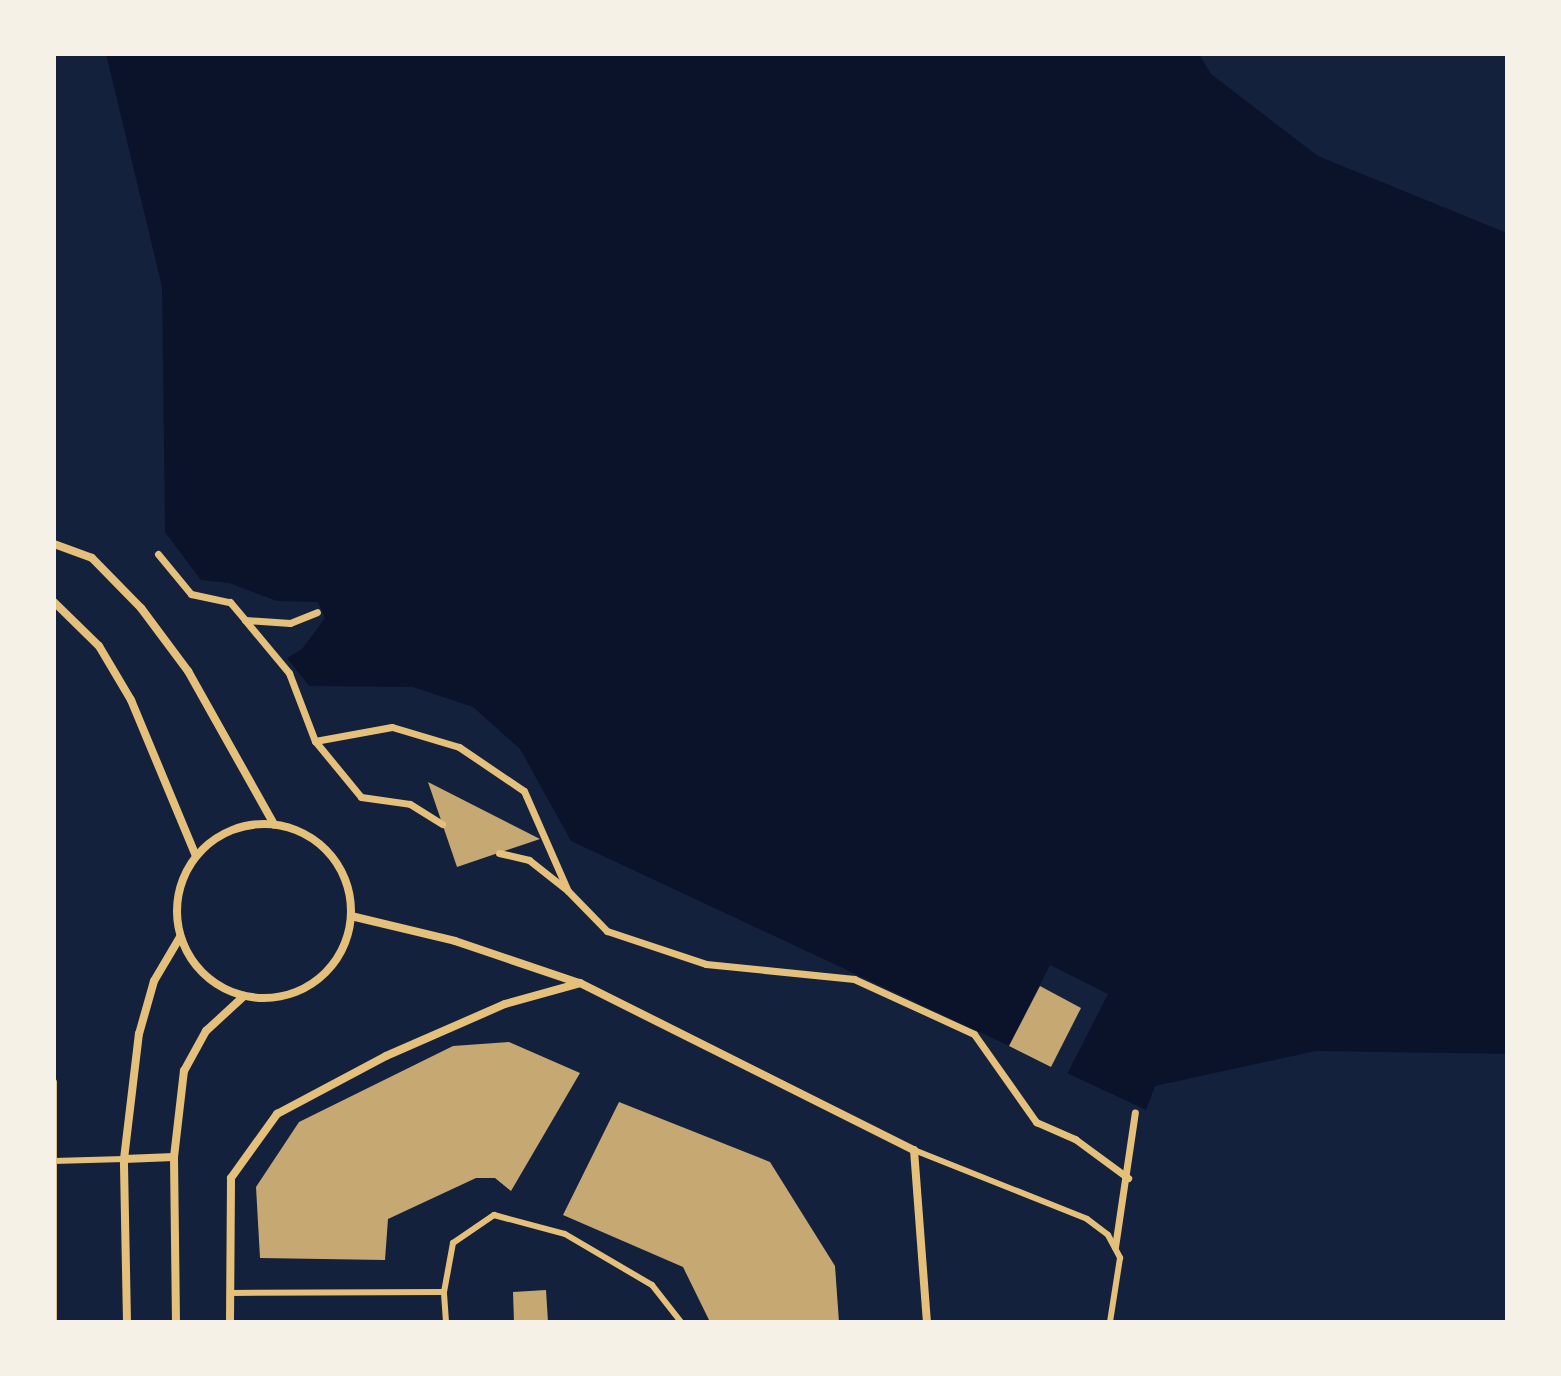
<!DOCTYPE html>
<html>
<head>
<meta charset="utf-8">
<style>
  body { margin:0 }
  #map { position:relative; width:1561px; height:1376px; overflow:hidden; background:#14213d; font-family:Figtree,sans-serif }
  div>[style] { position:absolute }
  .water>* { inset:0; background:#0b132b }
  .pier>* { inset:0; background:#14213d }
  .building>* { inset:0; background:#c6a872 }
  .service>* { height:6px; margin:-3px; padding:0 3px; transform-origin:3px; border-radius:3px; background:#e5c07b }
  .pedestrian>* { height:7px; margin:-3.5px; padding:0 3.5px; transform-origin:3.5px; border-radius:3.5px; background:#e5c07b }
  .minor>* { height:8px; margin:-4px; padding:0 4px; transform-origin:4px; border-radius:4px; background:#e5c07b }
  .minor>.ring { margin:-4px; padding:0; box-sizing:content-box; background:none; border:8px solid #e5c07b; border-radius:50% }
  span { translate:-50% -50%; white-space:nowrap; text-align:center; line-height:1.15; -webkit-text-stroke:7px #f6f1e7; paint-order:stroke }
  .frame { position:absolute; inset:0; border:56px solid #f6f1e7; pointer-events:none }
</style>
</head>
<body>
<div id="map">
  <div class="water">
    <i style="clip-path:polygon(106px 54px,1199px 54px,1211px 74px,1318px 156px,1507px 233px,1507px 1054px,1316px 1051px,1155px 1086px,1146px 1110px,571px 841px,520px 749px,473px 707px,413px 687px,309px 686px,287px 658px,302px 649px,325px 618px,318px 602px,277px 601px,229px 583px,201px 580px,165px 532px,162px 287px)"></i>
  </div>
  <div class="pier">
    <i style="clip-path:polygon(1050px 965px,1108px 994px,1066px 1076px,1009px 1046px)"></i>
  </div>
  <div class="building">
    <i style="clip-path:polygon(428px 782px,540px 839px,457px 867px)"></i>
    <i style="clip-path:polygon(1040px 986px,1081px 1008px,1051px 1067px,1009px 1046px)"></i>
    <i style="clip-path:polygon(509px 1042px,580px 1073px,511px 1191px,495px 1178px,476px 1178px,388px 1219px,385px 1260px,260px 1258px,256px 1187px,299px 1122px,453px 1046px)"></i>
    <i style="clip-path:polygon(619px 1102px,770px 1162px,835px 1266px,839px 1322px,710px 1322px,683px 1267px,563px 1215px)"></i>
    <i style="clip-path:polygon(546px 1290px,548px 1322px,514px 1322px,513px 1292px)"></i>
  </div>
  <div class="service">
    <i style="left:54px;top:1082px;width:240px;rotate:90deg"></i>
    <i style="left:914px;top:1150px;width:186px;rotate:21.7deg"></i>
    <i style="left:1087px;top:1219px;width:26px;rotate:37deg"></i>
    <i style="left:1108px;top:1235px;width:26px;rotate:62deg"></i>
    <i style="left:1120px;top:1258px;width:65px;rotate:98.9deg"></i>
    <i style="left:54px;top:1161px;width:70px;rotate:-1.6deg"></i>
    <i style="left:230px;top:1293px;width:214px;rotate:-0.3deg"></i>
    <i style="left:446px;top:1322px;width:30px;rotate:-94deg"></i>
    <i style="left:444px;top:1292px;width:50px;rotate:-79.6deg"></i>
    <i style="left:453px;top:1243px;width:50px;rotate:-34.3deg"></i>
    <i style="left:494px;top:1215px;width:73px;rotate:15deg"></i>
    <i style="left:565px;top:1234px;width:101px;rotate:30.4deg"></i>
    <i style="left:652px;top:1285px;width:47px;rotate:51.9deg"></i>
  </div>
  <div class="pedestrian">
    <i style="left:158px;top:554px;width:52px;rotate:50.5deg"></i>
    <i style="left:191px;top:594px;width:40px;rotate:12deg"></i>
    <i style="left:230px;top:602px;width:23px;rotate:50deg"></i>
    <i style="left:245px;top:620px;width:69px;rotate:50.3deg"></i>
    <i style="left:289px;top:673px;width:73px;rotate:69.1deg"></i>
    <i style="left:315px;top:741px;width:78px;rotate:-10.3deg"></i>
    <i style="left:392px;top:727px;width:70px;rotate:16.6deg"></i>
    <i style="left:459px;top:747px;width:78px;rotate:34.1deg"></i>
    <i style="left:524px;top:791px;width:109px;rotate:66.3deg"></i>
    <i style="left:568px;top:891px;width:56px;rotate:45.7deg"></i>
    <i style="left:607px;top:931px;width:104px;rotate:18.4deg"></i>
    <i style="left:706px;top:964px;width:149px;rotate:5.8deg"></i>
    <i style="left:854px;top:979px;width:132px;rotate:24.6deg"></i>
    <i style="left:974px;top:1034px;width:108px;rotate:54.8deg"></i>
    <i style="left:1036px;top:1122px;width:43px;rotate:23.6deg"></i>
    <i style="left:1075px;top:1139px;width:66px;rotate:36.3deg"></i>
    <i style="left:245px;top:620px;width:45px;rotate:3.8deg"></i>
    <i style="left:290px;top:623px;width:29px;rotate:-22deg"></i>
    <i style="left:315px;top:741px;width:72px;rotate:50.6deg"></i>
    <i style="left:361px;top:797px;width:49px;rotate:8.1deg"></i>
    <i style="left:410px;top:804px;width:38px;rotate:32deg"></i>
    <i style="left:499px;top:853px;width:31px;rotate:13deg"></i>
    <i style="left:529px;top:860px;width:48px;rotate:38.3deg"></i>
    <i style="left:1115px;top:1247px;width:136px;rotate:-81.6deg"></i>
  </div>
  <div class="minor">
    <i style="left:54px;top:544px;width:40px;rotate:20.2deg"></i>
    <i style="left:92px;top:558px;width:70px;rotate:45.6deg"></i>
    <i style="left:141px;top:608px;width:79px;rotate:53.3deg"></i>
    <i style="left:188px;top:671px;width:176px;rotate:60.7deg"></i>
    <i style="left:54px;top:602px;width:63px;rotate:44.4deg"></i>
    <i style="left:99px;top:646px;width:63px;rotate:59.3deg"></i>
    <i style="left:131px;top:700px;width:169px;rotate:67.4deg"></i>
    <i class="ring" style="left:177px;top:824px;width:166px;height:166px"></i>
    <i style="left:351px;top:916px;width:107px;rotate:13.5deg"></i>
    <i style="left:455px;top:941px;width:131px;rotate:18.7deg"></i>
    <i style="left:124px;top:1159px;width:50px;rotate:-2.3deg"></i>
    <i style="left:127px;top:1322px;width:163px;rotate:-91.1deg"></i>
    <i style="left:124px;top:1159px;width:126px;rotate:-83.2deg"></i>
    <i style="left:139px;top:1034px;width:55px;rotate:-74.2deg"></i>
    <i style="left:154px;top:981px;width:51px;rotate:-59.4deg"></i>
    <i style="left:176px;top:1322px;width:165px;rotate:-90.7deg"></i>
    <i style="left:174px;top:1157px;width:87px;rotate:-83.4deg"></i>
    <i style="left:184px;top:1071px;width:46px;rotate:-61.2deg"></i>
    <i style="left:206px;top:1031px;width:52px;rotate:-42.6deg"></i>
    <i style="left:230px;top:1322px;width:144px;rotate:-89.6deg"></i>
    <i style="left:231px;top:1178px;width:79px;rotate:-54.3deg"></i>
    <i style="left:277px;top:1114px;width:123px;rotate:-28deg"></i>
    <i style="left:386px;top:1056px;width:130px;rotate:-23.6deg"></i>
    <i style="left:505px;top:1004px;width:78px;rotate:-15.6deg"></i>
    <i style="left:580px;top:983px;width:373px;rotate:26.6deg"></i>
    <i style="left:914px;top:1150px;width:172px;rotate:85.7deg"></i>
  </div>
  <div class="frame"></div>
</div>
</body>
</html>
